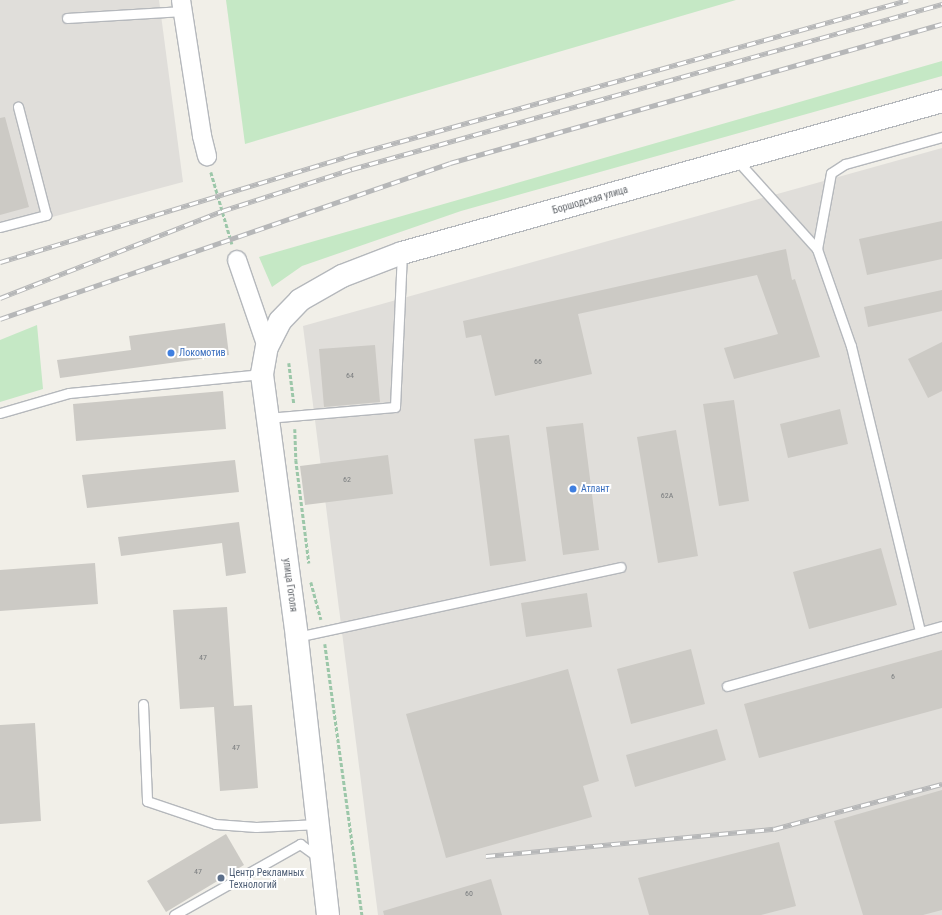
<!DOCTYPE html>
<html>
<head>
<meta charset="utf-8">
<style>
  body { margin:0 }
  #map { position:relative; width:942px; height:915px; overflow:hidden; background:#f1efe8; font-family:"Roboto Condensed",sans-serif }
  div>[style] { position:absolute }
  .industrial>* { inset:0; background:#e0deda }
  .green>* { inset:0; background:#c5e8c5 }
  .building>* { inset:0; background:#cccac5 }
  .path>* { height:2.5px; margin-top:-1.25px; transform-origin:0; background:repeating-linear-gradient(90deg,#9cc7a9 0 4px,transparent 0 6px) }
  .roads { filter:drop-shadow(1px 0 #b5b8bc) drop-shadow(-1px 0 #b5b8bc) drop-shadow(0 1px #b5b8bc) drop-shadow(0 -1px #b5b8bc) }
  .service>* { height:9px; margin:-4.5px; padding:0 4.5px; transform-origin:4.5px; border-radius:4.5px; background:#fff }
  .minor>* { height:18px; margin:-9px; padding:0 9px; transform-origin:9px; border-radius:9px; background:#fff }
  .tertiary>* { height:22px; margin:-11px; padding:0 11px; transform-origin:11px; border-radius:11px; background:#fff }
  .rail>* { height:4.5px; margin-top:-2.25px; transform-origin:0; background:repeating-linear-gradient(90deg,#fff 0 9px,#b6b7b8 0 18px); box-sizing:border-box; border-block:1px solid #b6b7b8 }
  .dots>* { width:11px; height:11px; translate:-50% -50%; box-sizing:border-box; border:2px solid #fff; border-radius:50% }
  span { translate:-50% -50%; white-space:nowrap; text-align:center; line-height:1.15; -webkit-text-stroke:4px #fff; paint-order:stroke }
  .number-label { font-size:8px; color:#7a7d7f }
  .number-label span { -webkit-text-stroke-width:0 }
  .street-label { font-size:10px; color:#5f6368 }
  .shop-label { font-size:10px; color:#366cbe }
  .left { translate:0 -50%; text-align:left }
  .service-label { font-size:10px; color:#4e5e75 }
</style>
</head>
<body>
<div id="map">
  <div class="industrial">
    <i style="clip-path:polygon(0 0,159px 0,183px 182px,0 231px)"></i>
    <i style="clip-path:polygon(942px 148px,942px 915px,378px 915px,303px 326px)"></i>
  </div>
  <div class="green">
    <i style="clip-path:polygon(226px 0,736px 0,245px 144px)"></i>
    <i style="clip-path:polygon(942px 61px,942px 76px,461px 211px,302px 266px,272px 287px,259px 257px)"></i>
    <i style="clip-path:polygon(37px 325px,43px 389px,0 402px,0 340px)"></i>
  </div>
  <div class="building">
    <i style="clip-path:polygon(5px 117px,29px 207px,0 215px,0 118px)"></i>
    <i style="clip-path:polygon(942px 221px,942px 259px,867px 275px,859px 239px)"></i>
    <i style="clip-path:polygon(786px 249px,792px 280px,795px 279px,820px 357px,734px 379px,724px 348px,778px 334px,757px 275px,578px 314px,592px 374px,495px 396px,481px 335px,466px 338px,463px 321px)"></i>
    <i style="clip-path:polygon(942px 290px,942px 311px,868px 327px,864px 307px)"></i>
    <i style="clip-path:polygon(225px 323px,229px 355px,60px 378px,57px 360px,131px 350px,129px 336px)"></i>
    <i style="clip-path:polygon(942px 342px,942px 391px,928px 398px,908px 359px)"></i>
    <i style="clip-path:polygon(375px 345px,380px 402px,324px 407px,319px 349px)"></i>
    <i style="clip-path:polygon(223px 391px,226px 429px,76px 441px,73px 404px)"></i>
    <i style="clip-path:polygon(734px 400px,749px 501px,719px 506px,703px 404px)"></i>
    <i style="clip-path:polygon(840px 409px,848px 444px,788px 458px,780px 424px)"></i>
    <i style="clip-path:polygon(583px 423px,599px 550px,563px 555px,546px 427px)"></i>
    <i style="clip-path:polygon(676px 430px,698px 556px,658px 563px,637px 437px)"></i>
    <i style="clip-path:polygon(509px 435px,526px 561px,490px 566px,474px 439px)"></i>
    <i style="clip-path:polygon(388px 455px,393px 494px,305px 505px,300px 466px)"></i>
    <i style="clip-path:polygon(235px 460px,239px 492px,87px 508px,82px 475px)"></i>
    <i style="clip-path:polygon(239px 522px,246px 573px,226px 576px,222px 543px,121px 556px,118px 537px)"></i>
    <i style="clip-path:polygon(881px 548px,897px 605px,809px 629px,793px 572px)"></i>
    <i style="clip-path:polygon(95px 563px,98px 604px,0 611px,0 570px)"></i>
    <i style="clip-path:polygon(587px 593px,592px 627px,526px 637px,521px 603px)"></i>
    <i style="clip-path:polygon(227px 607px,234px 706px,252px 705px,258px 788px,220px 791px,214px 707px,180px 709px,173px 610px)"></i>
    <i style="clip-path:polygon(691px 649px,705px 704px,631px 724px,617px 669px)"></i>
    <i style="clip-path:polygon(942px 650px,942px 708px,759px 758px,744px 704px)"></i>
    <i style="clip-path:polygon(568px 669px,599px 781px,583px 786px,592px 817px,446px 858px,406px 714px)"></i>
    <i style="clip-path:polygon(35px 723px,41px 821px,0 824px,0 725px)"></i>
    <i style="clip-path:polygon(717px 729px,726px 760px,635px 787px,626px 755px)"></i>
    <i style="clip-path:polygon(942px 790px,942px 910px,923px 915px,863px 915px,834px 821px)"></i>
    <i style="clip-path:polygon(226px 834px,244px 865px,166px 912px,147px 881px)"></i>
    <i style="clip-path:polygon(779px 842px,796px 906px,761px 915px,649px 915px,638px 878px)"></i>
    <i style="clip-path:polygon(491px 879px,502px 915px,384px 915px,383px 911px)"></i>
  </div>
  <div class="path">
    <i style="left:211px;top:172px;width:75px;rotate:73.7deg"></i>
    <i style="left:289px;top:363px;width:41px;rotate:83deg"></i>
    <i style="left:295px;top:429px;width:31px;rotate:88deg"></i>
    <i style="left:296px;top:460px;width:104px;rotate:82.8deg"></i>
    <i style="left:311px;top:582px;width:39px;rotate:75deg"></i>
    <i style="left:325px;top:644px;width:274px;rotate:82.2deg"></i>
  </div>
  <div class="roads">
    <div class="service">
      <i style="left:67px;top:18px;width:116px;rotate:-3.5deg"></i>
      <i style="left:736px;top:159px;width:121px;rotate:48deg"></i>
      <i style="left:817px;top:249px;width:103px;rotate:70.7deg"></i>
      <i style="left:851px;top:346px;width:294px;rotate:76.4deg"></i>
      <i style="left:0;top:227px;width:48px;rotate:-14.6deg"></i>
      <i style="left:46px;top:215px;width:112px;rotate:-104.5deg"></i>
      <i style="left:817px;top:249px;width:77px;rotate:-79.6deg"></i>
      <i style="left:831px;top:173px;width:17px;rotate:-33deg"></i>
      <i style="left:845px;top:164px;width:101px;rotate:-15.6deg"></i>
      <i style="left:0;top:413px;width:72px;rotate:-16.2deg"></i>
      <i style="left:69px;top:393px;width:194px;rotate:-5.6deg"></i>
      <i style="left:267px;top:418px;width:128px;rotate:-4.9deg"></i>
      <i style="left:395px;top:407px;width:153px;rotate:-87.4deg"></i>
      <i style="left:297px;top:637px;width:331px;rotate:-12.2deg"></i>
      <i style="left:727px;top:686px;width:223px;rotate:-15.6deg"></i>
      <i style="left:143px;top:704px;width:97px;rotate:87.6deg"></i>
      <i style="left:147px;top:801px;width:72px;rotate:18.7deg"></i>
      <i style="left:215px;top:824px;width:41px;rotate:4.2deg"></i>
      <i style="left:256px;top:827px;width:63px;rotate:-2.7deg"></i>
      <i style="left:174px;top:915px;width:145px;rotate:-29.4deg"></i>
      <i style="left:300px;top:844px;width:24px;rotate:36deg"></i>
    </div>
    <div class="minor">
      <i style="left:181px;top:0;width:138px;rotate:81.2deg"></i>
      <i style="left:202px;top:136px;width:21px;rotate:76deg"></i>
      <i style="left:237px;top:260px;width:92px;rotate:71deg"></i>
    </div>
    <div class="tertiary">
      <i style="left:328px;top:915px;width:280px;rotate:-96.4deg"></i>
      <i style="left:297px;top:637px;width:265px;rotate:-97.6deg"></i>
      <i style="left:262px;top:374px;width:27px;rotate:-80deg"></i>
      <i style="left:267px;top:347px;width:29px;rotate:-63deg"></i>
      <i style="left:280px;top:321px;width:29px;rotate:-46deg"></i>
      <i style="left:300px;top:300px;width:48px;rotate:-29.7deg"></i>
      <i style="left:342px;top:276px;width:64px;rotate:-21deg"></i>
      <i style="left:402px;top:253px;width:561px;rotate:-15.72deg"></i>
    </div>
  </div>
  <div class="rail">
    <i style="left:0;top:262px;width:364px;rotate:-16.9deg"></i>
    <i style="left:348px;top:156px;width:581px;rotate:-15.57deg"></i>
    <i style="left:0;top:298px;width:238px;rotate:-21.4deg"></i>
    <i style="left:222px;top:211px;width:137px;rotate:-17.9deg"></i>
    <i style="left:352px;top:169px;width:613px;rotate:-15.62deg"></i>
    <i style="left:0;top:319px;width:476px;rotate:-19.1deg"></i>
    <i style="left:450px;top:163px;width:511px;rotate:-15.78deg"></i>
    <i style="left:486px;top:856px;width:289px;rotate:-5.4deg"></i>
    <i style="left:774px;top:829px;width:174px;rotate:-15deg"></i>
  </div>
  <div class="dots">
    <i style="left:171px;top:353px;background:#3f7fe0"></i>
    <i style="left:573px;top:489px;background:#3f7fe0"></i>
    <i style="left:221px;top:878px;background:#5c6f8a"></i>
  </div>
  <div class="number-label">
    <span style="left:538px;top:362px">66</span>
    <span style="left:350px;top:376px">64</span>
    <span style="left:347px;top:480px">62</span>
    <span style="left:667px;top:496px">62А</span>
    <span style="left:203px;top:658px">47</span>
    <span style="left:893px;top:677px">6</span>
    <span style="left:236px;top:748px">47</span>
    <span style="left:198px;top:872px">47</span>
    <span style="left:469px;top:894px">60</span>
  </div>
  <div class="street-label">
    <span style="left:590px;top:200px;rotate:-16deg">Боршодская улица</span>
    <span style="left:290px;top:585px;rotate:82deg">улица Гоголя</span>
  </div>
  <div class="shop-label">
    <span class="left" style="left:179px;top:353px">Локомотив</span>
    <span class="left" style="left:581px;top:489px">Атлант</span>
  </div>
  <div class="service-label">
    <span class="left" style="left:229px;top:878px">Центр Рекламных<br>Технологий</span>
  </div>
</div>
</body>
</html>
